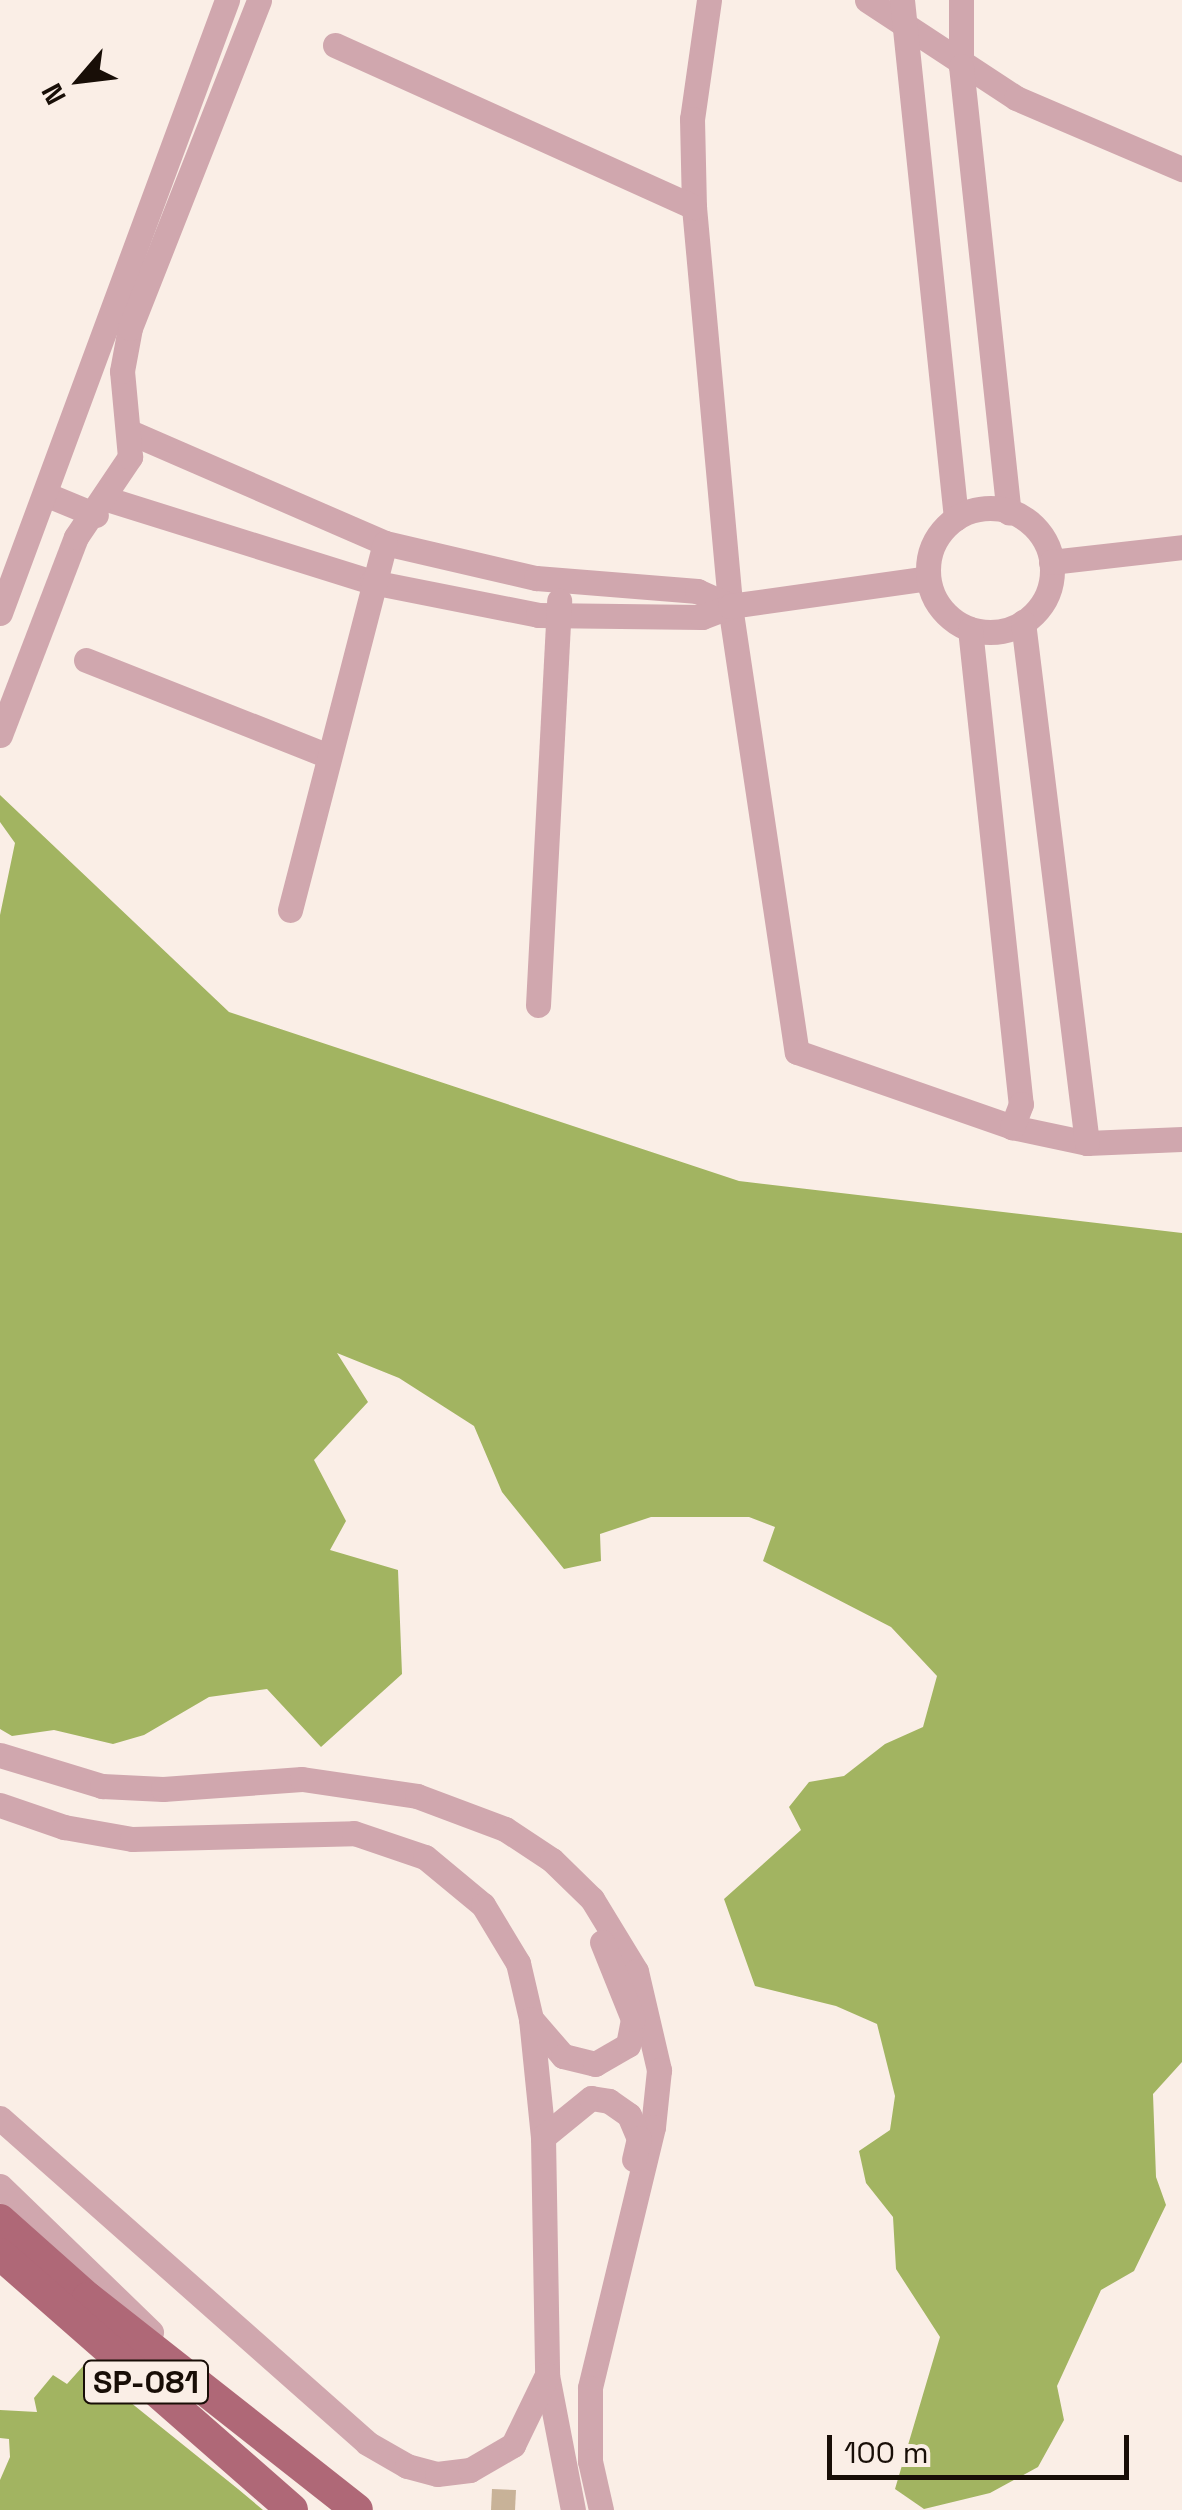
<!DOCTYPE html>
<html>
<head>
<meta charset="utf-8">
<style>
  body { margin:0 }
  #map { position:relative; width:1182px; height:2510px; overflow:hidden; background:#faeee6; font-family:"Space Grotesk",sans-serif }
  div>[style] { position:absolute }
  .forest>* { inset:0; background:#a2b461 }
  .building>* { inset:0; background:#c8b298 }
  .minor>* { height:25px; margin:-12.5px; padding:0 12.5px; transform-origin:12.5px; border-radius:12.5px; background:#d0a7ae }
  .minor>.ring { margin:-12.5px; padding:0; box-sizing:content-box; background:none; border:25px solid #d0a7ae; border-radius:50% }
  .major>* { height:32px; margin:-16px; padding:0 16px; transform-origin:16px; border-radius:16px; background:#af6877 }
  span { translate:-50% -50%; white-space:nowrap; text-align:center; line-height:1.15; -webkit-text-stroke:8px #faeee6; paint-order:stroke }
  .shield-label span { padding:2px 8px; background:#faeee6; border:2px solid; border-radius:8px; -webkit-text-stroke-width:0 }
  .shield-label { font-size:32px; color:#180e07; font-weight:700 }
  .north { position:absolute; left:30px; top:30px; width:100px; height:100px; -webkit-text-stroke:8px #faeee6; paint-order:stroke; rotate:242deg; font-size:28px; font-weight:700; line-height:40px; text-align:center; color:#180e07 }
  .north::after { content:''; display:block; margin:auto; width:35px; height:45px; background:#180e07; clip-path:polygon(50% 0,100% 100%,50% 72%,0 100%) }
  .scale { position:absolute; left:827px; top:2435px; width:302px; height:45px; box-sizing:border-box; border:5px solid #180e07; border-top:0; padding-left:12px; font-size:30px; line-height:35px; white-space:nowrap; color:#180e07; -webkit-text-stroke:8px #faeee6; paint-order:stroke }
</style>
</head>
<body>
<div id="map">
  <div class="forest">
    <i style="clip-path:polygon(0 795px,229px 1012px,739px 1181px,1182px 1233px,1182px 2062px,1153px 2094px,1156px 2177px,1166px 2205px,1134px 2271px,1101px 2290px,1057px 2386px,1064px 2420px,1038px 2467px,990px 2493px,924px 2509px,895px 2489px,940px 2337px,896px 2269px,893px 2217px,866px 2183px,859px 2151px,890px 2130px,895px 2096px,877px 2024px,836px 2006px,755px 1986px,724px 1899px,801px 1830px,789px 1807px,809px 1782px,844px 1776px,885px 1744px,923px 1727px,937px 1676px,891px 1627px,763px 1561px,775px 1527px,749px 1517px,651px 1517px,600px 1534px,601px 1561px,564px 1569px,502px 1492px,474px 1426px,399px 1378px,337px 1353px,368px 1402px,314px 1460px,346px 1521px,330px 1550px,398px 1570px,402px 1674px,321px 1747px,267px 1689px,209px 1697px,144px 1735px,113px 1744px,54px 1730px,12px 1736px,0 1729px,0 915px,15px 843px,0 822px)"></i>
    <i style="clip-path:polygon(84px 2365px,238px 2489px,263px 2510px,0 2510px,0 2480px,10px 2457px,9px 2439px,0 2438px,0 2410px,37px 2412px,34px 2398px,53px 2375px,67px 2384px)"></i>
  </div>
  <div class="building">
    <i style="clip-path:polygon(492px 2489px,516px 2490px,515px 2510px,491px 2510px)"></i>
  </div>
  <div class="minor">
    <i style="left:709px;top:0;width:120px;rotate:98.1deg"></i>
    <i style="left:692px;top:119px;width:88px;rotate:88.7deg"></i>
    <i style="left:694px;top:207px;width:401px;rotate:84.8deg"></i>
    <i style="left:730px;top:606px;width:451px;rotate:81.5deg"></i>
    <i style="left:797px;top:1052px;width:228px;rotate:19.2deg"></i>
    <i style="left:1012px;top:1127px;width:77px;rotate:12deg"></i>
    <i style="left:1087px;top:1143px;width:95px;rotate:-2.4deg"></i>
    <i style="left:867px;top:0;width:178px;rotate:33.3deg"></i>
    <i style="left:1016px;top:98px;width:181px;rotate:23.2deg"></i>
    <i style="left:902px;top:0;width:521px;rotate:84.05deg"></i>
    <i style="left:961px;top:0;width:66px;rotate:90deg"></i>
    <i style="left:961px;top:66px;width:449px;rotate:83.9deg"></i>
    <i style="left:335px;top:45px;width:394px;rotate:24.3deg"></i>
    <i style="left:132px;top:433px;width:276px;rotate:23.5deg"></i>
    <i style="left:385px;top:543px;width:155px;rotate:13.1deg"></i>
    <i style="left:536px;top:578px;width:162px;rotate:4.6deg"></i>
    <i style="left:697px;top:591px;width:36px;rotate:24deg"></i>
    <i style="left:45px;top:494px;width:55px;rotate:22.4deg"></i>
    <i style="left:104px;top:498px;width:281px;rotate:17.4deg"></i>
    <i style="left:372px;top:582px;width:169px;rotate:11.2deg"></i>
    <i style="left:538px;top:615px;width:164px;rotate:0.7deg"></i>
    <i style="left:702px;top:617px;width:30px;rotate:-21deg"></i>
    <i style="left:730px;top:606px;width:200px;rotate:-8deg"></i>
    <i class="ring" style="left:928px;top:508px;width:99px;height:99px"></i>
    <i style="left:1051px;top:562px;width:132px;rotate:-6.5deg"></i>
    <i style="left:0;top:613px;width:654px;rotate:-69.68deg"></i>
    <i style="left:1023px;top:622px;width:525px;rotate:83deg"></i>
    <i style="left:970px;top:629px;width:478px;rotate:83.9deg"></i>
    <i style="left:1021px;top:1104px;width:25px;rotate:111deg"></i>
    <i style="left:86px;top:660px;width:261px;rotate:21.6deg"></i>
    <i style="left:0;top:735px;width:212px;rotate:-69deg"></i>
    <i style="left:76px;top:537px;width:97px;rotate:-56deg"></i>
    <i style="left:130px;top:457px;width:86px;rotate:-95.3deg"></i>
    <i style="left:122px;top:371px;width:44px;rotate:-79.5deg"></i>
    <i style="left:130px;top:328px;width:352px;rotate:-68.5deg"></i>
    <i style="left:290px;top:910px;width:379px;rotate:-75.5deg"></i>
    <i style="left:538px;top:1005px;width:405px;rotate:-87deg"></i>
    <i style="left:0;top:1755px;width:107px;rotate:16.9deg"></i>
    <i style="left:102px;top:1786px;width:61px;rotate:2.8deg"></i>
    <i style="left:163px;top:1789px;width:139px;rotate:-4.1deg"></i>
    <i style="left:302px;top:1779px;width:116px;rotate:8.4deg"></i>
    <i style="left:417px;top:1796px;width:94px;rotate:20.6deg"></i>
    <i style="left:505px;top:1829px;width:56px;rotate:33.4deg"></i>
    <i style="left:552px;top:1860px;width:56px;rotate:44.3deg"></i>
    <i style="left:592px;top:1899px;width:84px;rotate:58.6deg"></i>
    <i style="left:636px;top:1971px;width:102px;rotate:76.9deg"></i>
    <i style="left:659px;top:2070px;width:57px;rotate:96deg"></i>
    <i style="left:653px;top:2127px;width:268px;rotate:103.6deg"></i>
    <i style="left:590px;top:2388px;width:73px;rotate:90deg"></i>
    <i style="left:590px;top:2461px;width:50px;rotate:77.3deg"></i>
    <i style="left:0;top:1805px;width:68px;rotate:19deg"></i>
    <i style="left:64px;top:1827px;width:69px;rotate:10deg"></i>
    <i style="left:132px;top:1839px;width:222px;rotate:-1.5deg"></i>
    <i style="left:354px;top:1833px;width:75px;rotate:18.7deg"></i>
    <i style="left:425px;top:1857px;width:75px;rotate:39.6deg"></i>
    <i style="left:483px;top:1905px;width:68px;rotate:58.9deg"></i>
    <i style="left:518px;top:1963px;width:57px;rotate:76.9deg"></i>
    <i style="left:531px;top:2019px;width:119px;rotate:84.2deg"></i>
    <i style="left:543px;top:2137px;width:238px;rotate:89deg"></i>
    <i style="left:547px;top:2375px;width:137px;rotate:79.1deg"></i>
    <i style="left:531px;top:2019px;width:49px;rotate:49.1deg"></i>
    <i style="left:563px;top:2056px;width:33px;rotate:14deg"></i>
    <i style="left:595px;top:2064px;width:38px;rotate:-30deg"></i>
    <i style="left:628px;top:2045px;width:26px;rotate:-79deg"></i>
    <i style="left:633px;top:2019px;width:83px;rotate:-111.9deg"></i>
    <i style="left:0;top:2118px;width:490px;rotate:41.5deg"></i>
    <i style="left:367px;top:2443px;width:46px;rotate:29.9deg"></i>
    <i style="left:407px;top:2466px;width:31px;rotate:15deg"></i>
    <i style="left:437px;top:2474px;width:33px;rotate:-7deg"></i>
    <i style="left:470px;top:2470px;width:50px;rotate:-30.2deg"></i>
    <i style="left:513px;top:2445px;width:78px;rotate:-64.1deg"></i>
    <i style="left:543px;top:2137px;width:62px;rotate:-39.1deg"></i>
    <i style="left:591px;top:2098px;width:18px;rotate:9deg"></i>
    <i style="left:609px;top:2101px;width:24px;rotate:35deg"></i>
    <i style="left:629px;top:2115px;width:25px;rotate:67deg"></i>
    <i style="left:639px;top:2138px;width:22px;rotate:103deg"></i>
    <i style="left:0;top:2186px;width:210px;rotate:44deg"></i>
  </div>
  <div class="major">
    <i style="left:0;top:2220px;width:118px;rotate:41.6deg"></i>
    <i style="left:88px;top:2298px;width:342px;rotate:38.2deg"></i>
    <i style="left:0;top:2254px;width:388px;rotate:41.2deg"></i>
  </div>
  <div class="shield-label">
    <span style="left:146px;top:2382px">SP-081</span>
  </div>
  <div class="north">N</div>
  <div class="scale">100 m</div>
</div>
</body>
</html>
